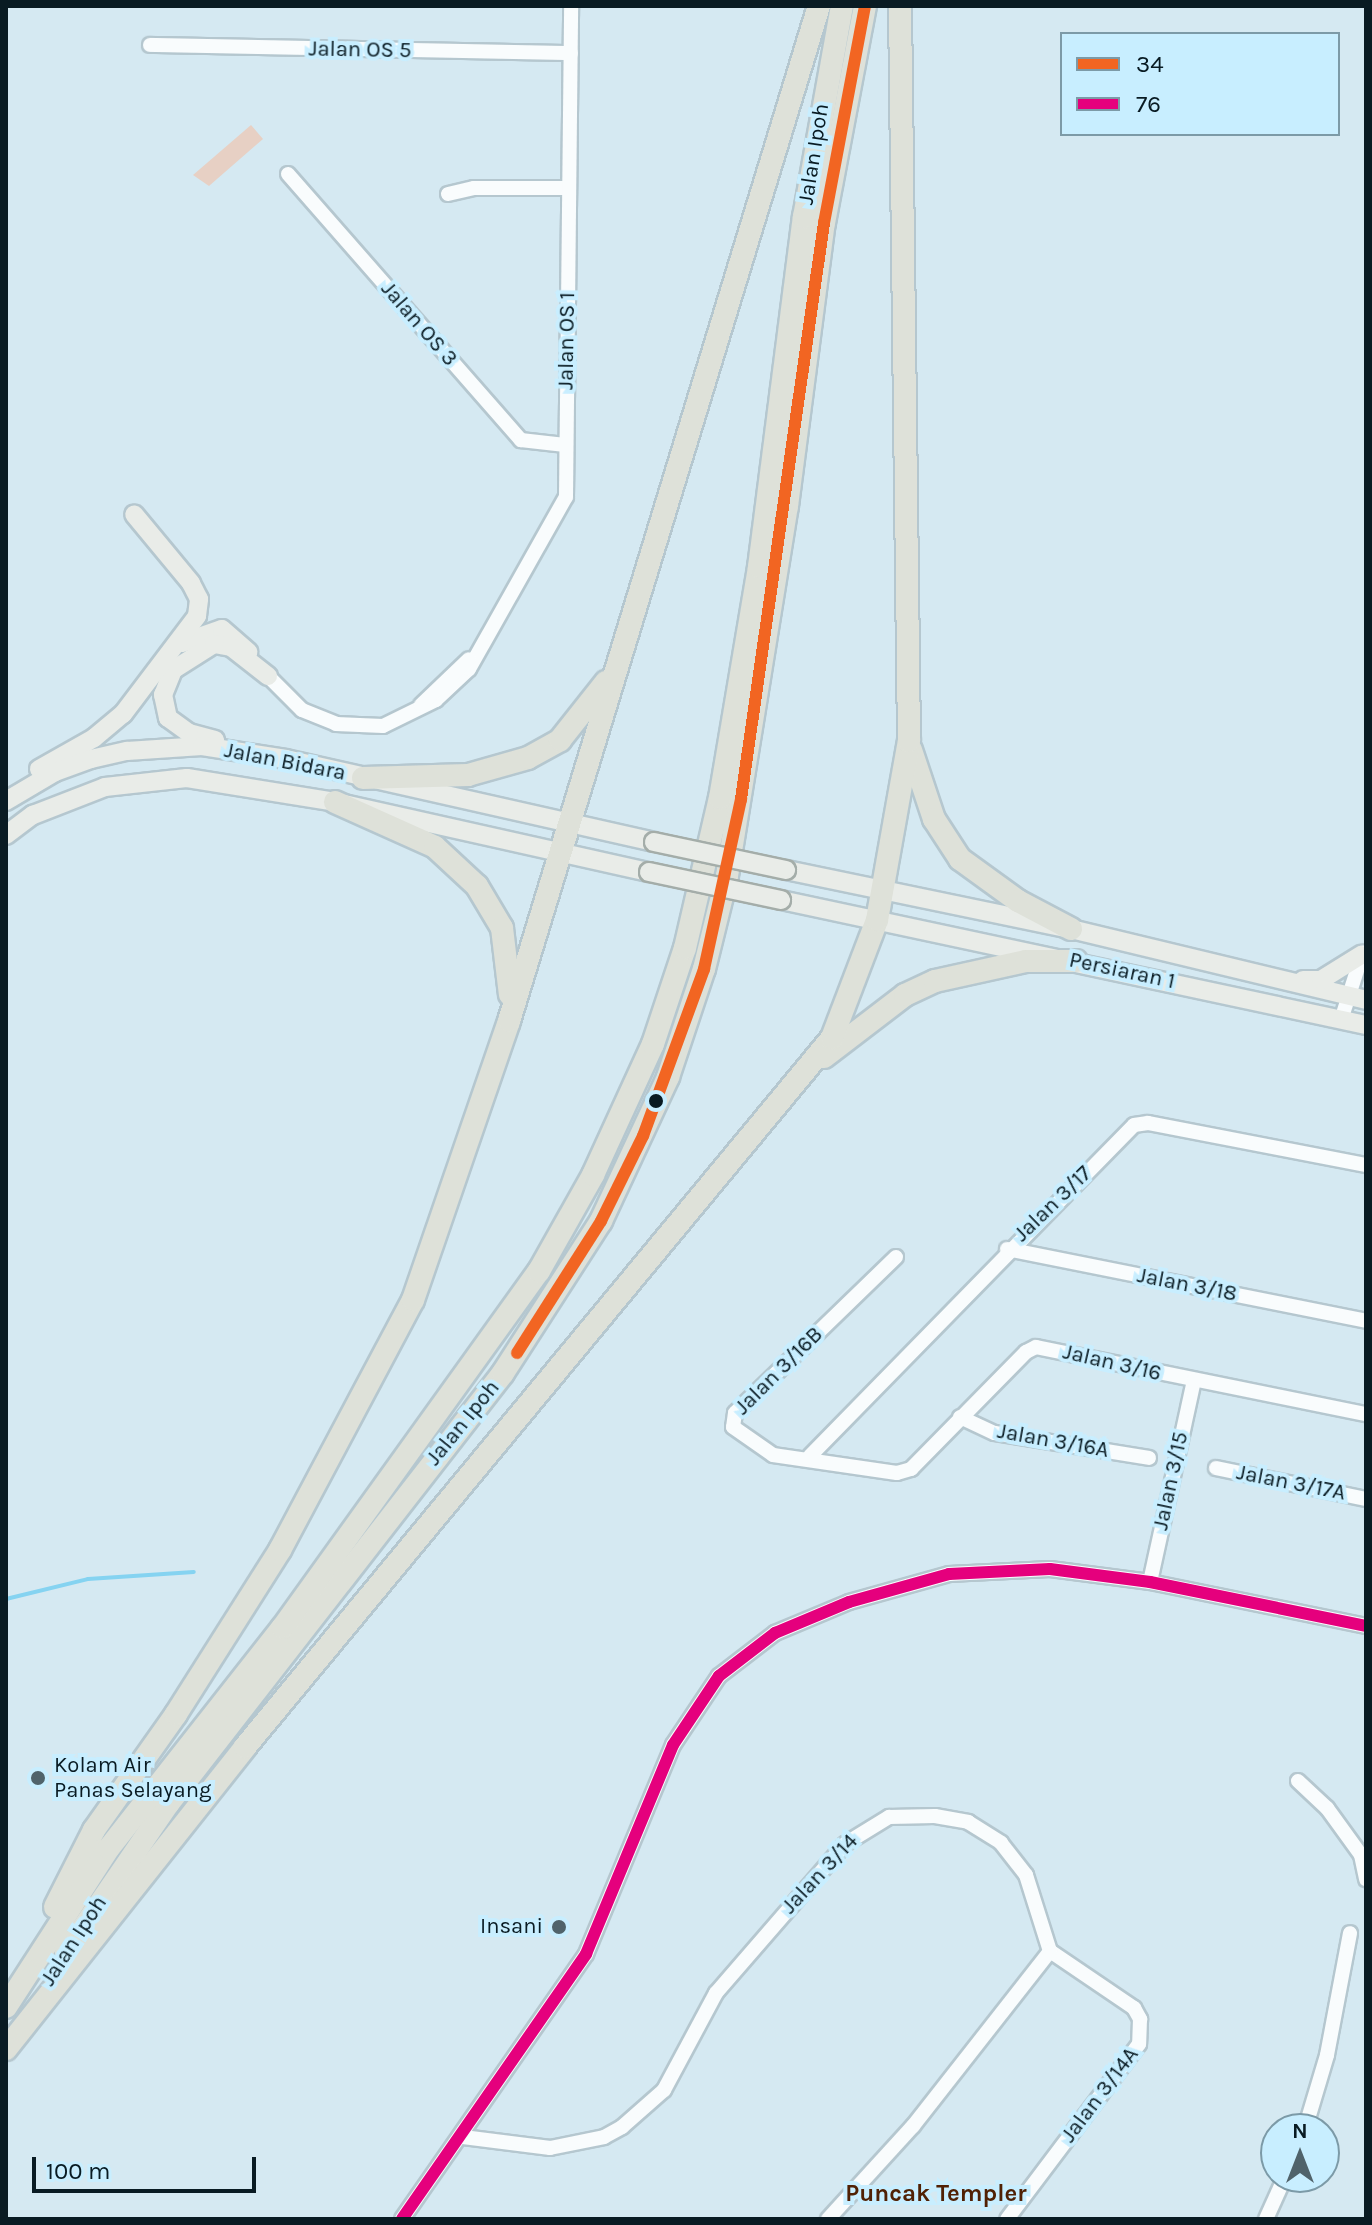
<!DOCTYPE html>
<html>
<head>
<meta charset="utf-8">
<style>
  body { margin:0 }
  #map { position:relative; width:1372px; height:2225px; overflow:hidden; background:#d5e9f2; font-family:Karla,sans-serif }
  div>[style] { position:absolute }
  .green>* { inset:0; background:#e7d0c4 }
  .stream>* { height:4px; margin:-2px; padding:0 2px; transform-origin:2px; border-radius:2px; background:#85d3f1 }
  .roads { filter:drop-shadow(2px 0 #b5c7cf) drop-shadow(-2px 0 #b5c7cf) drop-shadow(0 2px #b5c7cf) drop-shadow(0 -2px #b5c7cf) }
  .minor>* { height:14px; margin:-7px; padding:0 7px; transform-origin:7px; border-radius:7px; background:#f9fcfd }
  .major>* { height:18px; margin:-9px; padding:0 9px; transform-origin:9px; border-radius:9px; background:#e9ece8 }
  .highway>* { height:22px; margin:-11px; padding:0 11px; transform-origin:11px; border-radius:11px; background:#dee1d9 }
  .bridges { filter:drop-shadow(2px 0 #a4ada9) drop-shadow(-2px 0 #a4ada9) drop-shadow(0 2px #a4ada9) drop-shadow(0 -2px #a4ada9) }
  .major-bridge>* { height:18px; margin:-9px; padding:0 9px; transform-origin:9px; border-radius:9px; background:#e9ece8 }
  .bus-1>* { height:12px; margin:-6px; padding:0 6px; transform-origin:6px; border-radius:6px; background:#f26522 }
  .bus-2>* { height:12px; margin:-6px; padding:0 6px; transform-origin:6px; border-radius:6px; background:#e5007d }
  .dots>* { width:22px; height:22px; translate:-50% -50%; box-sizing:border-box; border:4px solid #c8eeff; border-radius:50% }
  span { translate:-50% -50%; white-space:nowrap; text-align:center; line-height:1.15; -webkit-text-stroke:8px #c8eeff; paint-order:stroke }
  .street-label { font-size:22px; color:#091b23 }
  .poi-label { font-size:22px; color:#091b23 }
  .left { translate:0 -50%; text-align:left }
  .right { translate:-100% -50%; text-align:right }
  .neighbourhood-label { font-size:24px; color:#502105; font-weight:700 }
  .frame { position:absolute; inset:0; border:8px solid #091b23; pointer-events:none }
  .legend { position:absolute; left:1060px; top:32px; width:280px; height:104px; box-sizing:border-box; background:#c8eeff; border:2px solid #7c9aa7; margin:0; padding:10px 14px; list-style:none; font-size:24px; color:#091b23 }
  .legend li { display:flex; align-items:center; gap:16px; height:40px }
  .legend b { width:40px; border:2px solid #7c9aa7 }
  .north { position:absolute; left:1260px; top:2113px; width:80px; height:80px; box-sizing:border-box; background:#c8eeff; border:2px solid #7c9aa7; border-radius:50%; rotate:0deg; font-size:22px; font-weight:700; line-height:32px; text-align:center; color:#091b23 }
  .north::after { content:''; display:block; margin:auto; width:28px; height:36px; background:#50636b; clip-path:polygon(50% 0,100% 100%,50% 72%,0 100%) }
  .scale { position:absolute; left:32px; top:2157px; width:224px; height:36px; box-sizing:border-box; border:4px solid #091b23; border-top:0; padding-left:10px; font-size:24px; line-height:28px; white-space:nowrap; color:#091b23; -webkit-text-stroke:6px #c8eeff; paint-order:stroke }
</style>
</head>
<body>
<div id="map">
  <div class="green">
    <i style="clip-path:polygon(251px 125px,263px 139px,209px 186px,193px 175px)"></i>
  </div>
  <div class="stream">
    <i style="left:6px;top:1599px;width:84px;rotate:-13.7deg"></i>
    <i style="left:88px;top:1579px;width:106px;rotate:-3.8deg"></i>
  </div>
  <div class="roads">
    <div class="minor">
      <i style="left:150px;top:45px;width:421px;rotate:1.1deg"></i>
      <i style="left:288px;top:174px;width:354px;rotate:48.8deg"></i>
      <i style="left:521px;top:440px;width:44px;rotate:6.5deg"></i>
      <i style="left:448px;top:194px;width:27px;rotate:-13deg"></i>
      <i style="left:474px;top:188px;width:95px"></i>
      <i style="left:268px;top:676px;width:48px;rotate:45deg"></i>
      <i style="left:302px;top:710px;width:37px;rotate:22deg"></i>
      <i style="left:336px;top:724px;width:47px;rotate:2.4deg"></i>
      <i style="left:383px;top:726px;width:59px;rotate:-26.1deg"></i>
      <i style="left:436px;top:700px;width:45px;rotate:-43.2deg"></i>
      <i style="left:469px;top:669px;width:197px;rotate:-60.6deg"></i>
      <i style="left:566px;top:497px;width:491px;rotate:-89.4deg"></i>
      <i style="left:421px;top:705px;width:66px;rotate:-43.8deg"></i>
      <i style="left:1341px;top:1020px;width:71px;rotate:-72.1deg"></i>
      <i style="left:1007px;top:1249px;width:366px;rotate:11.3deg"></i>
      <i style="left:896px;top:1257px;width:224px;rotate:135.9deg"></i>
      <i style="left:735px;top:1413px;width:14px;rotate:98deg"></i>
      <i style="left:733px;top:1427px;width:49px;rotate:35deg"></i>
      <i style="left:773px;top:1455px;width:125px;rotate:8.3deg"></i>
      <i style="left:897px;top:1473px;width:15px;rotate:-16deg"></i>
      <i style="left:911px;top:1469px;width:164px;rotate:-45.5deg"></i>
      <i style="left:1026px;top:1352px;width:11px;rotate:-27deg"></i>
      <i style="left:1036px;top:1347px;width:337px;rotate:11.5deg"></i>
      <i style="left:960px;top:1417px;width:38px;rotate:25deg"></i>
      <i style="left:995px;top:1433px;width:156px;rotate:9.2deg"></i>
      <i style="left:810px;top:1456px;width:463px;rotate:-45.6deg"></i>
      <i style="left:1134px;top:1125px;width:14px;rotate:-8deg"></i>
      <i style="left:1148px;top:1123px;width:222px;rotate:10.9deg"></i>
      <i style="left:1216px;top:1468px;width:153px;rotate:11.7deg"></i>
      <i style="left:1150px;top:1582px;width:207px;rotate:-77.7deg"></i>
      <i style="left:1298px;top:1781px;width:40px;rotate:43deg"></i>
      <i style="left:1327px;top:1808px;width:58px;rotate:54.1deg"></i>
      <i style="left:1361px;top:1855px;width:25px;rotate:78deg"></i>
      <i style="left:1305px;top:2129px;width:77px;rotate:-73.4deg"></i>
      <i style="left:1327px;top:2055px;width:124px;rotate:-79.3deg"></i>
      <i style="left:463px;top:2137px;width:88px;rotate:7.2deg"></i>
      <i style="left:550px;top:2148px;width:55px;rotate:-11.5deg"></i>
      <i style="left:604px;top:2137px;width:21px;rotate:-29deg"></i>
      <i style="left:622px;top:2127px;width:56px;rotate:-41.4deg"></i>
      <i style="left:664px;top:2090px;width:110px;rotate:-61.8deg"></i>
      <i style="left:716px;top:1993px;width:197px;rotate:-49.1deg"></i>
      <i style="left:845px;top:1844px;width:52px;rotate:-31.5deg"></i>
      <i style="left:889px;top:1817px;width:46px;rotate:-1.2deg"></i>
      <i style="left:935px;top:1816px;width:34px;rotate:10deg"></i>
      <i style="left:968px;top:1822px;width:39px;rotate:32deg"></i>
      <i style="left:1001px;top:1843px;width:41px;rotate:52deg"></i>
      <i style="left:1026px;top:1875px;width:80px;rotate:72.5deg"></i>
      <i style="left:1050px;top:1951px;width:102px;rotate:34.2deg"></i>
      <i style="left:1134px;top:2008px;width:13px;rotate:61deg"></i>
      <i style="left:1140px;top:2019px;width:25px;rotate:92deg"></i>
      <i style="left:1139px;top:2044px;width:219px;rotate:127deg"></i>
      <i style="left:402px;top:2219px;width:323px;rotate:-55.2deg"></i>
      <i style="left:586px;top:1954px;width:226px;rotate:-67.4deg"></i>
      <i style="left:673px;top:1745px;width:83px;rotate:-56.3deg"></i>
      <i style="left:719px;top:1676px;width:71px;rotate:-37.5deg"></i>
      <i style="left:775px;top:1633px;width:80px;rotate:-22.7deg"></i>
      <i style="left:849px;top:1602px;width:104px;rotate:-15.6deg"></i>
      <i style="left:949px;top:1574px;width:101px;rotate:-2.8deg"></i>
      <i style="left:1050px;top:1569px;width:101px;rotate:7.4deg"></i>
      <i style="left:1150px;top:1582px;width:220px;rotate:11.5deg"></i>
      <i style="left:828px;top:2219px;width:126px;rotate:-47.6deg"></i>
      <i style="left:913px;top:2126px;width:222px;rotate:-51.9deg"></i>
      <i style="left:1266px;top:2219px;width:46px;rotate:-65.7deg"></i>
    </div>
    <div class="major">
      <i style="left:182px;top:643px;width:42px;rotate:-19.3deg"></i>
      <i style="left:222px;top:629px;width:35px;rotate:41deg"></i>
      <i style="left:215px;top:740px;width:27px;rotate:-165deg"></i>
      <i style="left:189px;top:733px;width:26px;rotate:-144deg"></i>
      <i style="left:168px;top:718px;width:24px;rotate:-102deg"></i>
      <i style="left:163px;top:695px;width:27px;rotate:-68deg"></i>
      <i style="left:173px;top:670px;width:49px;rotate:-32.4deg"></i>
      <i style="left:214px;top:644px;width:17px;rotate:10deg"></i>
      <i style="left:231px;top:647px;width:47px;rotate:38.1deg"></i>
      <i style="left:39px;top:769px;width:63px;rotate:-29.4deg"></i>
      <i style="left:94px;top:738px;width:38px;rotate:-40deg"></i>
      <i style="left:123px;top:714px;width:123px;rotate:-52.9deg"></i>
      <i style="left:197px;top:616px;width:17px;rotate:-83deg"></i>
      <i style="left:199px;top:599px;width:18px;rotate:-117deg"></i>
      <i style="left:191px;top:583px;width:89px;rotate:-129.6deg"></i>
      <i style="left:6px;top:801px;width:57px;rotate:-30.6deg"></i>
      <i style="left:55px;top:772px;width:38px;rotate:-20deg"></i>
      <i style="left:91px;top:759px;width:37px;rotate:-13deg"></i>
      <i style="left:127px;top:751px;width:75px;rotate:-3.8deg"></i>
      <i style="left:202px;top:746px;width:85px;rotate:8.8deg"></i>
      <i style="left:286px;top:759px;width:377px;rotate:12.7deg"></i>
      <i style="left:6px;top:835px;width:34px;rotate:-37deg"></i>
      <i style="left:33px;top:815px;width:77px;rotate:-21.3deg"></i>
      <i style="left:105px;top:787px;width:82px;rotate:-6.3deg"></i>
      <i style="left:187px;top:778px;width:150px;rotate:9.2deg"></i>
      <i style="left:335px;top:802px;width:322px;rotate:12.6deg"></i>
      <i style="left:786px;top:870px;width:291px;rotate:11.7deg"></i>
      <i style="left:1071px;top:929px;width:303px;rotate:13.5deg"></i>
      <i style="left:781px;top:900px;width:598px;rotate:12.06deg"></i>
      <i style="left:1303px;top:980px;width:18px"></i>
      <i style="left:1321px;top:980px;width:47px;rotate:-32deg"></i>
    </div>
    <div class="highway">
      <i style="left:911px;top:750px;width:73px;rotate:71.6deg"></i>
      <i style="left:934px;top:819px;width:48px;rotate:57deg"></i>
      <i style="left:960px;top:859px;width:72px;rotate:35.9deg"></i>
      <i style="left:1018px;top:901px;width:60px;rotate:27.8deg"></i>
      <i style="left:363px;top:778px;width:105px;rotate:-1.6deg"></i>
      <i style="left:468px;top:775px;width:62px;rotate:-15.8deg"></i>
      <i style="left:528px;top:758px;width:37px;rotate:-29deg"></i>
      <i style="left:560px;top:740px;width:74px;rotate:-51.6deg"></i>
      <i style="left:335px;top:802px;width:110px;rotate:24.2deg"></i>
      <i style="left:435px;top:847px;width:57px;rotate:42.9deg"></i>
      <i style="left:477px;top:886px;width:49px;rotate:59.2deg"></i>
      <i style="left:502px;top:928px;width:67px;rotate:83.2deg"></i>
      <i style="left:824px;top:1057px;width:102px;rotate:-37.4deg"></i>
      <i style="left:905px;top:995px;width:33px;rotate:-25deg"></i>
      <i style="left:935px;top:981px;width:93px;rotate:-12.4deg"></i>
      <i style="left:1026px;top:961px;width:50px"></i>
      <i style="left:55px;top:1907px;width:86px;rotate:-63.1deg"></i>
      <i style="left:94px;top:1830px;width:142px;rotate:-54.7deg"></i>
      <i style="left:176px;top:1714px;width:194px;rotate:-57.6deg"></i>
      <i style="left:280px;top:1550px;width:283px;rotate:-62deg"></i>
      <i style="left:413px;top:1300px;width:295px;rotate:-71deg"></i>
      <i style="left:509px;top:1021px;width:1061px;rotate:-73.02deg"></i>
      <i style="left:66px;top:1953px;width:181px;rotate:-55.6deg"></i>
      <i style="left:168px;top:1804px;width:546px;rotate:-52.14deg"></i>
      <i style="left:503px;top:1373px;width:181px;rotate:-57.2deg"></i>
      <i style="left:601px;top:1221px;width:159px;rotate:-65deg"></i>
      <i style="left:668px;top:1077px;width:114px;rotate:-71.6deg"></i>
      <i style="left:704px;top:969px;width:96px;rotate:-76.1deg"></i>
      <i style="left:727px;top:876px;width:375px;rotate:-80.8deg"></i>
      <i style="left:787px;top:506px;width:285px;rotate:-82.6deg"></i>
      <i style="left:824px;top:223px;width:221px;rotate:-79.3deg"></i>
      <i style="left:6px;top:2007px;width:189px;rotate:-57.1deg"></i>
      <i style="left:109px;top:1848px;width:281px;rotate:-51.8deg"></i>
      <i style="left:283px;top:1627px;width:438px;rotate:-54.3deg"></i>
      <i style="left:539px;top:1271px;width:110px;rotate:-60.6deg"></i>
      <i style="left:593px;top:1175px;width:144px;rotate:-65.4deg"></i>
      <i style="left:653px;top:1044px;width:101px;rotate:-71.6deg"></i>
      <i style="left:685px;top:948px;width:154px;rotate:-76.9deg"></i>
      <i style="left:720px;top:798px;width:234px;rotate:-80.4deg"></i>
      <i style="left:759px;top:567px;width:353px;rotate:-82.7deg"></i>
      <i style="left:804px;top:217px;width:214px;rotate:-79.8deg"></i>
      <i style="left:6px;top:2049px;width:385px;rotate:-51.6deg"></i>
      <i style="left:245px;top:1747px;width:920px;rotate:-50.38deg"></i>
      <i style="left:832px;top:1038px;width:126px;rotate:-69.1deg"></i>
      <i style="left:877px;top:920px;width:182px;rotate:-79.9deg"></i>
      <i style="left:909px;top:741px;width:735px;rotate:-90.7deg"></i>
    </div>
  </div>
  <div class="bridges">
    <div class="major-bridge">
      <i style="left:654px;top:842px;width:135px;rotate:12deg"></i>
      <i style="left:649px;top:872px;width:135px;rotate:12deg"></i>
    </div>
  </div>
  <div class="bus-1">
    <i style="left:517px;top:1353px;width:156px;rotate:-57.5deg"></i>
    <i style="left:601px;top:1221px;width:95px;rotate:-63.7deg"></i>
    <i style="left:643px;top:1136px;width:178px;rotate:-69.9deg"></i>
    <i style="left:704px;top:969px;width:174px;rotate:-77.7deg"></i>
    <i style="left:741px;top:799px;width:582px;rotate:-81.8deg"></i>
    <i style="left:824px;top:223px;width:221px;rotate:-79.3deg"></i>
  </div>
  <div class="bus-2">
    <i style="left:402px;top:2219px;width:323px;rotate:-55.2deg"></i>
    <i style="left:586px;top:1954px;width:226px;rotate:-67.4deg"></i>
    <i style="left:673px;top:1745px;width:83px;rotate:-56.3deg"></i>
    <i style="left:719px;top:1676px;width:71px;rotate:-37.5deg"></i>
    <i style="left:775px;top:1633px;width:80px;rotate:-22.7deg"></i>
    <i style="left:849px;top:1602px;width:104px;rotate:-15.6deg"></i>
    <i style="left:949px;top:1574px;width:101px;rotate:-2.8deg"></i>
    <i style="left:1050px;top:1569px;width:101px;rotate:7.4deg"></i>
    <i style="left:1150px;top:1582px;width:220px;rotate:11.5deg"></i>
  </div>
  <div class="dots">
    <i style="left:656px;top:1101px;background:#091b23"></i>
    <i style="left:38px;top:1778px;background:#50636b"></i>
    <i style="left:559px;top:1927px;background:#50636b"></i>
  </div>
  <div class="street-label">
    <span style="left:360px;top:50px;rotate:1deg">Jalan OS 5</span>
    <span style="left:814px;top:154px;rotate:-81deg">Jalan Ipoh</span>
    <span style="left:419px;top:324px;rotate:49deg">Jalan OS 3</span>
    <span style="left:567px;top:341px;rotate:-89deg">Jalan OS 1</span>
    <span style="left:285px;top:762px;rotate:11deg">Jalan Bidara</span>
    <span style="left:1122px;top:971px;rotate:12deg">Persiaran 1</span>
    <span style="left:1053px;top:1204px;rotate:-44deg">Jalan 3/17</span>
    <span style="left:1187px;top:1285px;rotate:11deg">Jalan 3/18</span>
    <span style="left:1112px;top:1363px;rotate:13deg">Jalan 3/16</span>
    <span style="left:779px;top:1371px;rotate:-45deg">Jalan 3/16B</span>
    <span style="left:463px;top:1423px;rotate:-51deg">Jalan Ipoh</span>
    <span style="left:1053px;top:1441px;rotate:10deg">Jalan 3/16A</span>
    <span style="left:1171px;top:1481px;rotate:-78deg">Jalan 3/15</span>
    <span style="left:1291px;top:1483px;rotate:11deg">Jalan 3/17A</span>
    <span style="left:820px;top:1874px;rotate:-47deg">Jalan 3/14</span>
    <span style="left:74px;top:1941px;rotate:-57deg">Jalan Ipoh</span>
    <span style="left:1100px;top:2095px;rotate:-53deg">Jalan 3/14A</span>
  </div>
  <div class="poi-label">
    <span class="left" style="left:54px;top:1778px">Kolam Air<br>Panas Selayang</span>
    <span class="right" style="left:543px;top:1927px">Insani</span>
  </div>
  <div class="neighbourhood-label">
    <span style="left:936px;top:2194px">Puncak Templer</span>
  </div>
  <div class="frame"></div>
  <ul class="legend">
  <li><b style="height:10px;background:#f26522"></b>34</li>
  <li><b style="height:10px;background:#e5007d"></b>76</li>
  </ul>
  <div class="north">N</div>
  <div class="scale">100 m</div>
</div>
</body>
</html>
